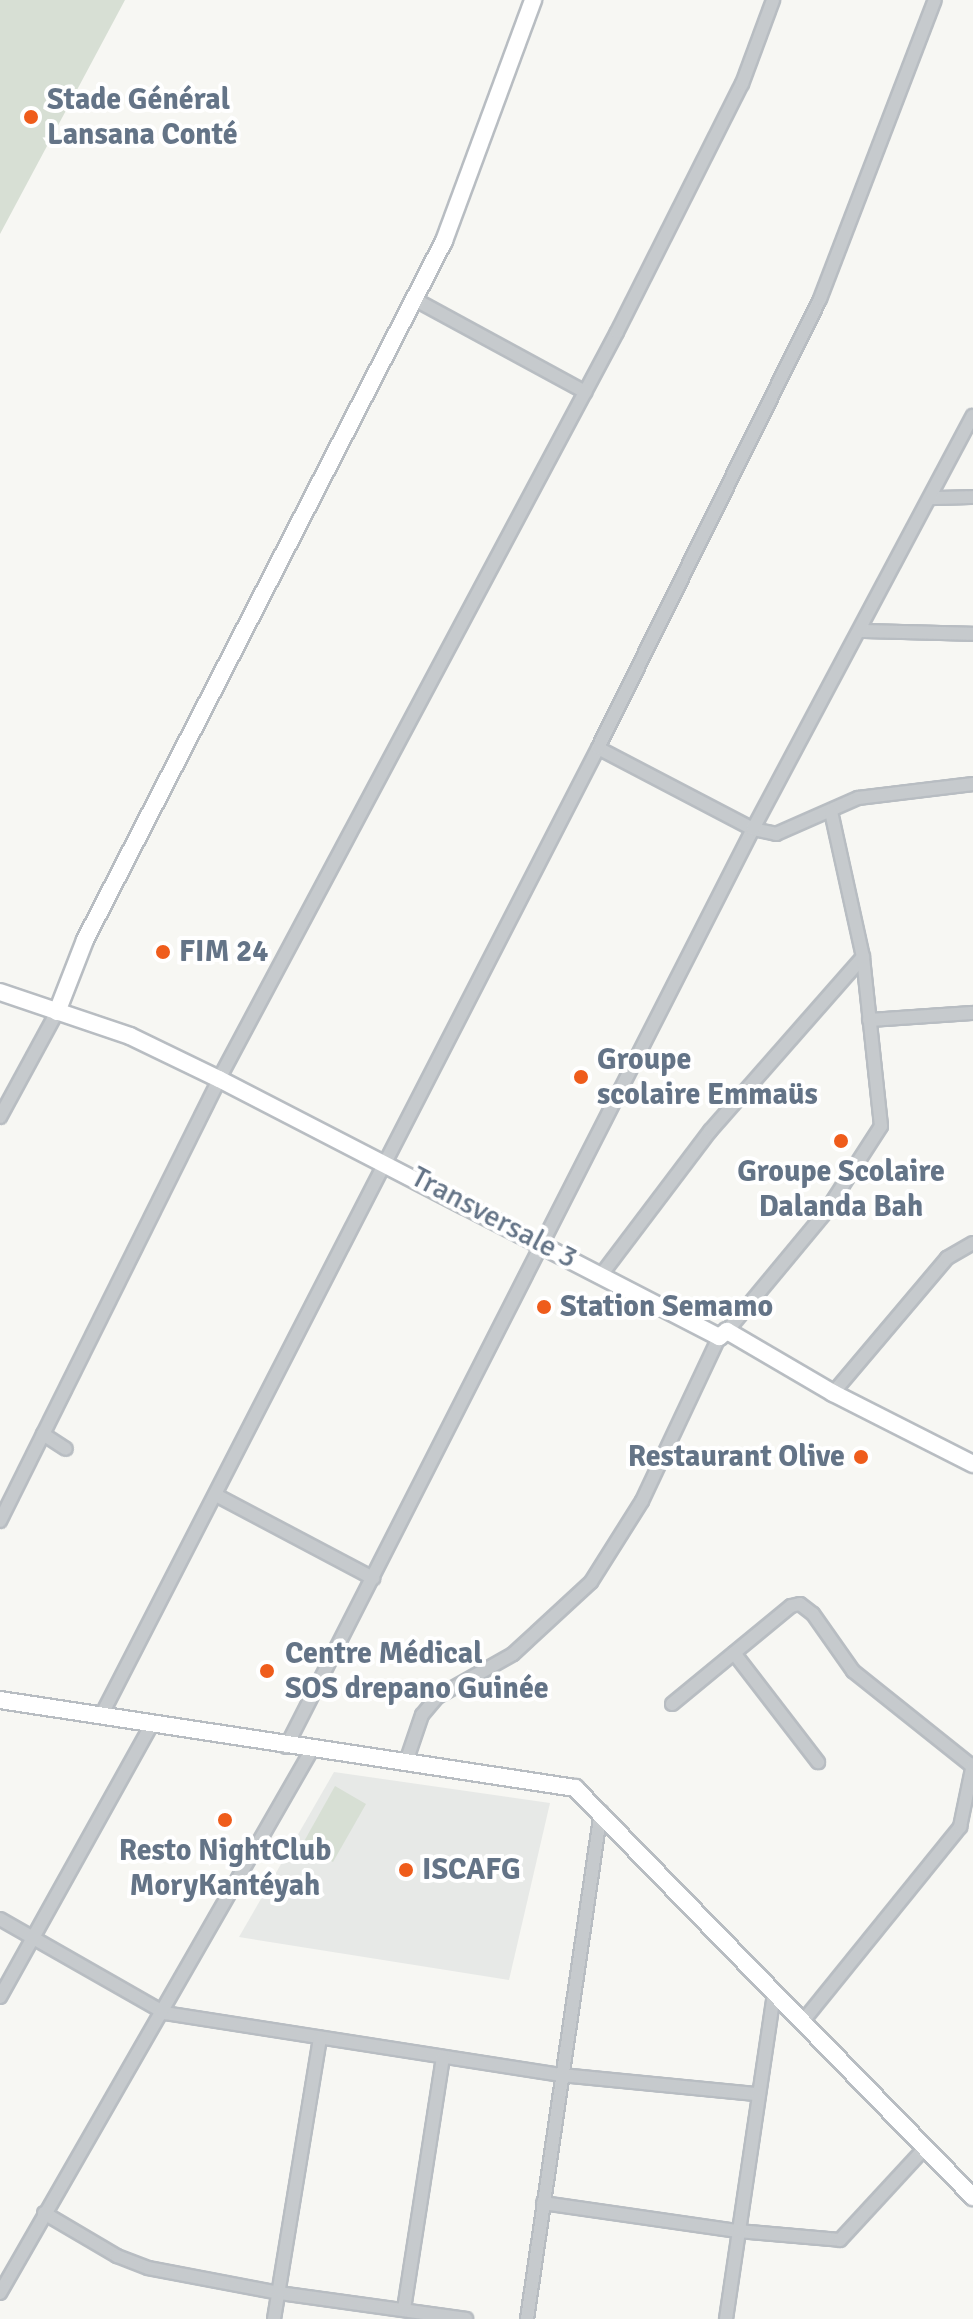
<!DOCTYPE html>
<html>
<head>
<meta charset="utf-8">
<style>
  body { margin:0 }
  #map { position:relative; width:973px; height:2319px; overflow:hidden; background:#f7f7f3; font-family:Signika,sans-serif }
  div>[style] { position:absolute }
  .built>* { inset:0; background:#e7e9e7 }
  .green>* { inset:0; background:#d7dfd4 }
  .roads { filter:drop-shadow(2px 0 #b8bdc2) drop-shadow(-2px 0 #b8bdc2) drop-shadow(0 2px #b8bdc2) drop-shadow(0 -2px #b8bdc2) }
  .street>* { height:12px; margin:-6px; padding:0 6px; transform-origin:6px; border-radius:6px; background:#c6cacd }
  .secondary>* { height:16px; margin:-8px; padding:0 8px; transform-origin:8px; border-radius:8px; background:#fff }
  .dots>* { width:22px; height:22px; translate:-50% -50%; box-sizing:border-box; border:4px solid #fff; border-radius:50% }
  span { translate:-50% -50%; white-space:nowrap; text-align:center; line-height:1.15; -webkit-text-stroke:8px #fff; paint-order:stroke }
  .poi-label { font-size:30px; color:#647487; font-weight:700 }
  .left { translate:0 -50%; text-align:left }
  .right { translate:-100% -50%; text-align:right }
  .street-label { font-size:30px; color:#647487 }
</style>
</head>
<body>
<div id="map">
  <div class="built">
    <i style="clip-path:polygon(334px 1772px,550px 1803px,509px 1980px,239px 1937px)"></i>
  </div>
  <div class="green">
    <i style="clip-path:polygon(0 0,125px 0,0 234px)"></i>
    <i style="clip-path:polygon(335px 1786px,366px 1804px,333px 1862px,302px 1845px)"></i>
  </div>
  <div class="roads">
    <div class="street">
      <i style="left:414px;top:299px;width:195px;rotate:28.5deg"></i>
      <i style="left:933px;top:498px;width:40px;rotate:-1.4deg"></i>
      <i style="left:861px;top:631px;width:112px;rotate:1.5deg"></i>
      <i style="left:598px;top:748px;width:175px;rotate:27.6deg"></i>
      <i style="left:753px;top:829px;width:24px;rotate:12deg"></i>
      <i style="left:776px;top:834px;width:90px;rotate:-23.7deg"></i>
      <i style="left:858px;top:798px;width:116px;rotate:-6.9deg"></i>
      <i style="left:869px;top:1020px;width:104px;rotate:-3.9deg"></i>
      <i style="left:0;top:1117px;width:119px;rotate:-61.5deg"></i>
      <i style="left:601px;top:1275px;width:181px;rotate:-52.9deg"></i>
      <i style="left:710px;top:1131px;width:232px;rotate:-48.7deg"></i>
      <i style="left:727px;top:1331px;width:153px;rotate:-50.3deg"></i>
      <i style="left:825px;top:1213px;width:103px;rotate:-57.2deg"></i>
      <i style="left:881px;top:1126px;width:170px;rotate:-96.1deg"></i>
      <i style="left:863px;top:957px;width:148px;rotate:-102.4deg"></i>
      <i style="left:833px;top:1393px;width:177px;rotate:-49.8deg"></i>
      <i style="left:947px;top:1258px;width:30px;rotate:-30deg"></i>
      <i style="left:43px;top:1434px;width:27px;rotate:33deg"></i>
      <i style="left:216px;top:1495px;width:178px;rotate:27.9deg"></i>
      <i style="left:0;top:1521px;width:493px;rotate:-63.6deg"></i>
      <i style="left:219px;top:1079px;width:846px;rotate:-61.95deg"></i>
      <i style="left:617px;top:332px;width:278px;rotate:-63.3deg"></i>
      <i style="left:742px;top:84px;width:90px;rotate:-69.7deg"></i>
      <i style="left:734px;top:1653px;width:138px;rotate:52.4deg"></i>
      <i style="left:672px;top:1704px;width:154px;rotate:-39.5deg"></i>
      <i style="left:791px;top:1606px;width:9px;rotate:-13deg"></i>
      <i style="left:800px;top:1604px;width:16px;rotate:38deg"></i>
      <i style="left:813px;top:1614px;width:70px;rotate:54.9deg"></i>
      <i style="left:853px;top:1671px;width:152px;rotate:38.6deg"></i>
      <i style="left:101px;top:1716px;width:1088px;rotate:-62.82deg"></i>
      <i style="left:598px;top:748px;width:501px;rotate:-63.69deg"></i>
      <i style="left:820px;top:299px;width:320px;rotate:-69deg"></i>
      <i style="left:286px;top:1747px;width:1030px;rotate:-63.04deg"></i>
      <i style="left:753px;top:829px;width:468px;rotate:-62deg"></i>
      <i style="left:406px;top:1762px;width:50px;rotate:-71.2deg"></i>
      <i style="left:422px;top:1715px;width:23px;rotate:-50deg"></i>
      <i style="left:437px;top:1697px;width:87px;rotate:-29.5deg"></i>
      <i style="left:513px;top:1654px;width:106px;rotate:-42.7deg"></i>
      <i style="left:591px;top:1582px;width:96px;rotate:-57.8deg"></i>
      <i style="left:642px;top:1501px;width:181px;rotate:-64.8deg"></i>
      <i style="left:0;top:1919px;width:190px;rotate:29.7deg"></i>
      <i style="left:165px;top:2013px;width:402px;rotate:8.9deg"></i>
      <i style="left:562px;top:2075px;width:196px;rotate:5.6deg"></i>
      <i style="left:0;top:1997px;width:312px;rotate:-60.9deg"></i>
      <i style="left:803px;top:2021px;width:250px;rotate:-51deg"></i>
      <i style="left:960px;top:1827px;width:64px;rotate:-78.3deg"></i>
      <i style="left:543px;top:2203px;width:197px;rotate:8.2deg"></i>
      <i style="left:738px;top:2231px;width:102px;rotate:5deg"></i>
      <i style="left:840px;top:2240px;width:125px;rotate:-47.3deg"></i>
      <i style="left:44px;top:2213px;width:85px;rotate:30.5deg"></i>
      <i style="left:117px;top:2256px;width:33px;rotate:21deg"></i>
      <i style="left:148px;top:2268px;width:133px;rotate:10.8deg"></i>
      <i style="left:279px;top:2293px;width:189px;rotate:7.9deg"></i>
      <i style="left:0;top:2293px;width:625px;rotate:-60.15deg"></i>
      <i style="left:404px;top:2309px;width:255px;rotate:-81.2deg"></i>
      <i style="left:274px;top:2319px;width:285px;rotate:-80.7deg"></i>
      <i style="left:527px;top:2319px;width:513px;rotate:-81.71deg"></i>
      <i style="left:726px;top:2319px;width:328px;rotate:-81.6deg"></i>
    </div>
    <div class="secondary">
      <i style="left:0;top:992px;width:137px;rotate:18.7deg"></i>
      <i style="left:130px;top:1036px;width:99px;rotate:25.8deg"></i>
      <i style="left:219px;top:1079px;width:563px;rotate:27.29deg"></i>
      <i style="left:719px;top:1337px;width:10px;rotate:-37deg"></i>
      <i style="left:727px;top:1331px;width:123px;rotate:30.3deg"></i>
      <i style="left:833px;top:1393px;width:157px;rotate:26.9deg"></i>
      <i style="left:57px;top:1012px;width:77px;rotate:-68.7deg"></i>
      <i style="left:85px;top:940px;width:786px;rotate:-62.82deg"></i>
      <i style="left:444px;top:241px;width:257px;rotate:-69.7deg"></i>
      <i style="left:0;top:1700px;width:582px;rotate:8.7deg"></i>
      <i style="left:575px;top:1788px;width:571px;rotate:45.78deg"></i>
    </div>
  </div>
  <div class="dots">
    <i style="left:31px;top:117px;background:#ef5c1b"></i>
    <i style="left:163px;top:952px;background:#ef5c1b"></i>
    <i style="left:581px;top:1077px;background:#ef5c1b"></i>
    <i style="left:841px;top:1141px;background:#ef5c1b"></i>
    <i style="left:544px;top:1307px;background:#ef5c1b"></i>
    <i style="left:861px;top:1457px;background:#ef5c1b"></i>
    <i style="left:267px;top:1671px;background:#ef5c1b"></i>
    <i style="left:225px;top:1820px;background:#ef5c1b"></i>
    <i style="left:406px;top:1870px;background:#ef5c1b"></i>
  </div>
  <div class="poi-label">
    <span class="left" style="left:47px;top:117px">Stade Général<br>Lansana Conté</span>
    <span class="left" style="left:179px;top:952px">FIM 24</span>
    <span class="left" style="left:597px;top:1077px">Groupe<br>scolaire Emmaüs</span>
    <span style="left:841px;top:1189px">Groupe Scolaire<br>Dalanda Bah</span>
    <span class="left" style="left:560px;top:1307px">Station Semamo</span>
    <span class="right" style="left:845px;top:1457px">Restaurant Olive</span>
    <span class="left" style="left:285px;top:1671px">Centre Médical<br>SOS drepano Guinée</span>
    <span style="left:225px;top:1868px">Resto NightClub<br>MoryKantéyah</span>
    <span class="left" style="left:422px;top:1870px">ISCAFG</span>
  </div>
  <div class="street-label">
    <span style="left:494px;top:1218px;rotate:28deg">Transversale 3</span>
  </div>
</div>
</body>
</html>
